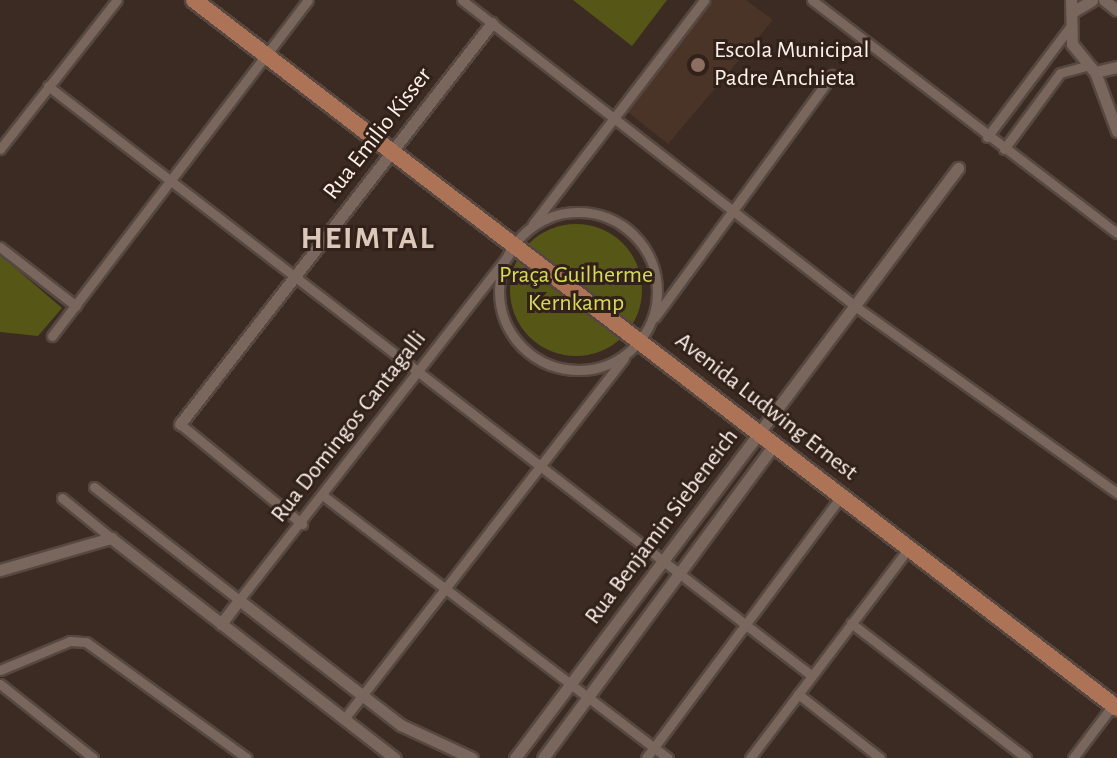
<!DOCTYPE html>
<html>
<head>
<meta charset="utf-8">
<style>
  body { margin:0 }
  #map { position:relative; width:1117px; height:758px; overflow:hidden; background:#3b2b22; font-family:"Alegreya Sans",sans-serif }
  div>[style] { position:absolute }
  .built>* { inset:0; background:#4a3428 }
  .green>* { inset:0; background:#565717 }
  .round { border-radius:50% }
  .roads { filter:drop-shadow(2px 0 #564841) drop-shadow(-2px 0 #564841) drop-shadow(0 2px #564841) drop-shadow(0 -2px #564841) }
  .minor>* { height:9px; margin:-4.5px; padding:0 4.5px; transform-origin:4.5px; border-radius:4.5px; background:#79665c }
  .minor>.ring { margin:-4.5px; padding:0; box-sizing:content-box; background:none; border:9px solid #79665c; border-radius:50% }
  .tertiary>* { height:11px; margin:-5.5px; padding:0 5.5px; transform-origin:5.5px; border-radius:5.5px; background:#79665c }
  .trunk>* { height:16px; margin:-8px; padding:0 8px; transform-origin:8px; border-radius:8px; background:#ac7356 }
  .dots>* { width:22px; height:22px; translate:-50% -50%; box-sizing:border-box; border:4px solid #312119; border-radius:50% }
  span { translate:-50% -50%; white-space:nowrap; text-align:center; line-height:1.15; -webkit-text-stroke:6px #312119; paint-order:stroke }
  .poi-label { font-size:24px; color:#fcf1eb }
  .left { translate:0 -50%; text-align:left }
  .street-label { font-size:24px; color:#fcf1eb }
  .park-label { font-size:24px; color:#d7db52 }
  .district-label { font-size:32px; color:#dcc7bb; font-weight:700; letter-spacing:2px }
</style>
</head>
<body>
<div id="map">
  <div class="built">
    <i style="clip-path:polygon(712px 0,746px 0,773px 20px,668px 144px,624px 109px)"></i>
  </div>
  <div class="green">
    <i style="clip-path:polygon(573px 0,667px 0,632px 46px)"></i>
    <i class="round" style="left:510px;top:224px;width:132px;height:132px"></i>
    <i style="clip-path:polygon(0 255px,62px 308px,38px 336px,0 332px)"></i>
  </div>
  <div class="roads">
    <div class="minor">
      <i style="left:462px;top:0;width:503px;rotate:37.89deg"></i>
      <i style="left:859px;top:309px;width:317px;rotate:35.5deg"></i>
      <i style="left:812px;top:0;width:384px;rotate:37.4deg"></i>
      <i style="left:48px;top:86px;width:964px;rotate:37.67deg"></i>
      <i style="left:987px;top:137px;width:136px;rotate:-53deg"></i>
      <i style="left:0;top:149px;width:189px;rotate:-51.9deg"></i>
      <i style="left:1004px;top:149px;width:94px;rotate:-53.6deg"></i>
      <i style="left:1060px;top:73px;width:27px;rotate:-15deg"></i>
      <i class="ring" style="left:499px;top:212px;width:149px;height:149px"></i>
      <i style="left:533px;top:224px;width:282px;rotate:-52.6deg"></i>
      <i style="left:0;top:247px;width:96px;rotate:37.8deg"></i>
      <i style="left:655px;top:317px;width:300px;rotate:-53.8deg"></i>
      <i style="left:52px;top:336px;width:422px;rotate:-52.7deg"></i>
      <i style="left:180px;top:424px;width:158px;rotate:39.3deg"></i>
      <i style="left:94px;top:487px;width:184px;rotate:37.9deg"></i>
      <i style="left:239px;top:600px;width:438px;rotate:-52deg"></i>
      <i style="left:325px;top:497px;width:431px;rotate:37.3deg"></i>
      <i style="left:62px;top:498px;width:63px;rotate:39.2deg"></i>
      <i style="left:851px;top:623px;width:221px;rotate:37.6deg"></i>
      <i style="left:0;top:670px;width:76px;rotate:-22.5deg"></i>
      <i style="left:70px;top:641px;width:16px;rotate:4deg"></i>
      <i style="left:86px;top:642px;width:198px;rotate:35.8deg"></i>
      <i style="left:0;top:684px;width:119px;rotate:38.5deg"></i>
      <i style="left:798px;top:694px;width:104px;rotate:38deg"></i>
      <i style="left:344px;top:719px;width:457px;rotate:-52.2deg"></i>
      <i style="left:646px;top:758px;width:327px;rotate:-53.3deg"></i>
      <i style="left:750px;top:758px;width:263px;rotate:-52.9deg"></i>
      <i style="left:1073px;top:758px;width:66px;rotate:-53deg"></i>
    </div>
    <div class="tertiary">
      <i style="left:1071px;top:0;width:44px;rotate:88.7deg"></i>
      <i style="left:1072px;top:44px;width:36px;rotate:51deg"></i>
      <i style="left:1095px;top:72px;width:63px;rotate:69.6deg"></i>
      <i style="left:1104px;top:0;width:16px;rotate:38deg"></i>
      <i style="left:1074px;top:11px;width:21px;rotate:-31deg"></i>
      <i style="left:1095px;top:72px;width:23px;rotate:-13deg"></i>
      <i style="left:180px;top:424px;width:508px;rotate:-52.12deg"></i>
      <i style="left:0;top:570px;width:116px;rotate:-16.1deg"></i>
      <i style="left:111px;top:538px;width:359px;rotate:37.8deg"></i>
      <i style="left:221px;top:624px;width:30px;rotate:-53deg"></i>
      <i style="left:239px;top:600px;width:205px;rotate:37.7deg"></i>
      <i style="left:401px;top:725px;width:78px;rotate:24.9deg"></i>
      <i style="left:515px;top:758px;width:738px;rotate:-53.1deg"></i>
      <i style="left:543px;top:758px;width:389px;rotate:-53.6deg"></i>
    </div>
    <div class="trunk">
      <i style="left:194px;top:0;width:1163px;rotate:37.49deg"></i>
    </div>
  </div>
  <div class="dots">
    <i style="left:698px;top:65px;background:#8d6e63"></i>
  </div>
  <div class="poi-label">
    <span class="left" style="left:714px;top:65px">Escola Municipal<br>Padre Anchieta</span>
  </div>
  <div class="street-label">
    <span style="left:378px;top:134px;rotate:-52deg">Rua Emilio Kisser</span>
    <span style="left:766px;top:407px;rotate:38deg">Avenida Ludwing Ernest</span>
    <span style="left:349px;top:427px;rotate:-52deg">Rua Domingos Cantagalli</span>
    <span style="left:662px;top:527px;rotate:-53deg">Rua Benjamin Siebeneich</span>
  </div>
  <div class="park-label">
    <span style="left:576px;top:290px">Praça Guilherme<br>Kernkamp</span>
  </div>
  <div class="district-label">
    <span style="left:368px;top:238px">HEIMTAL</span>
  </div>
</div>
</body>
</html>
